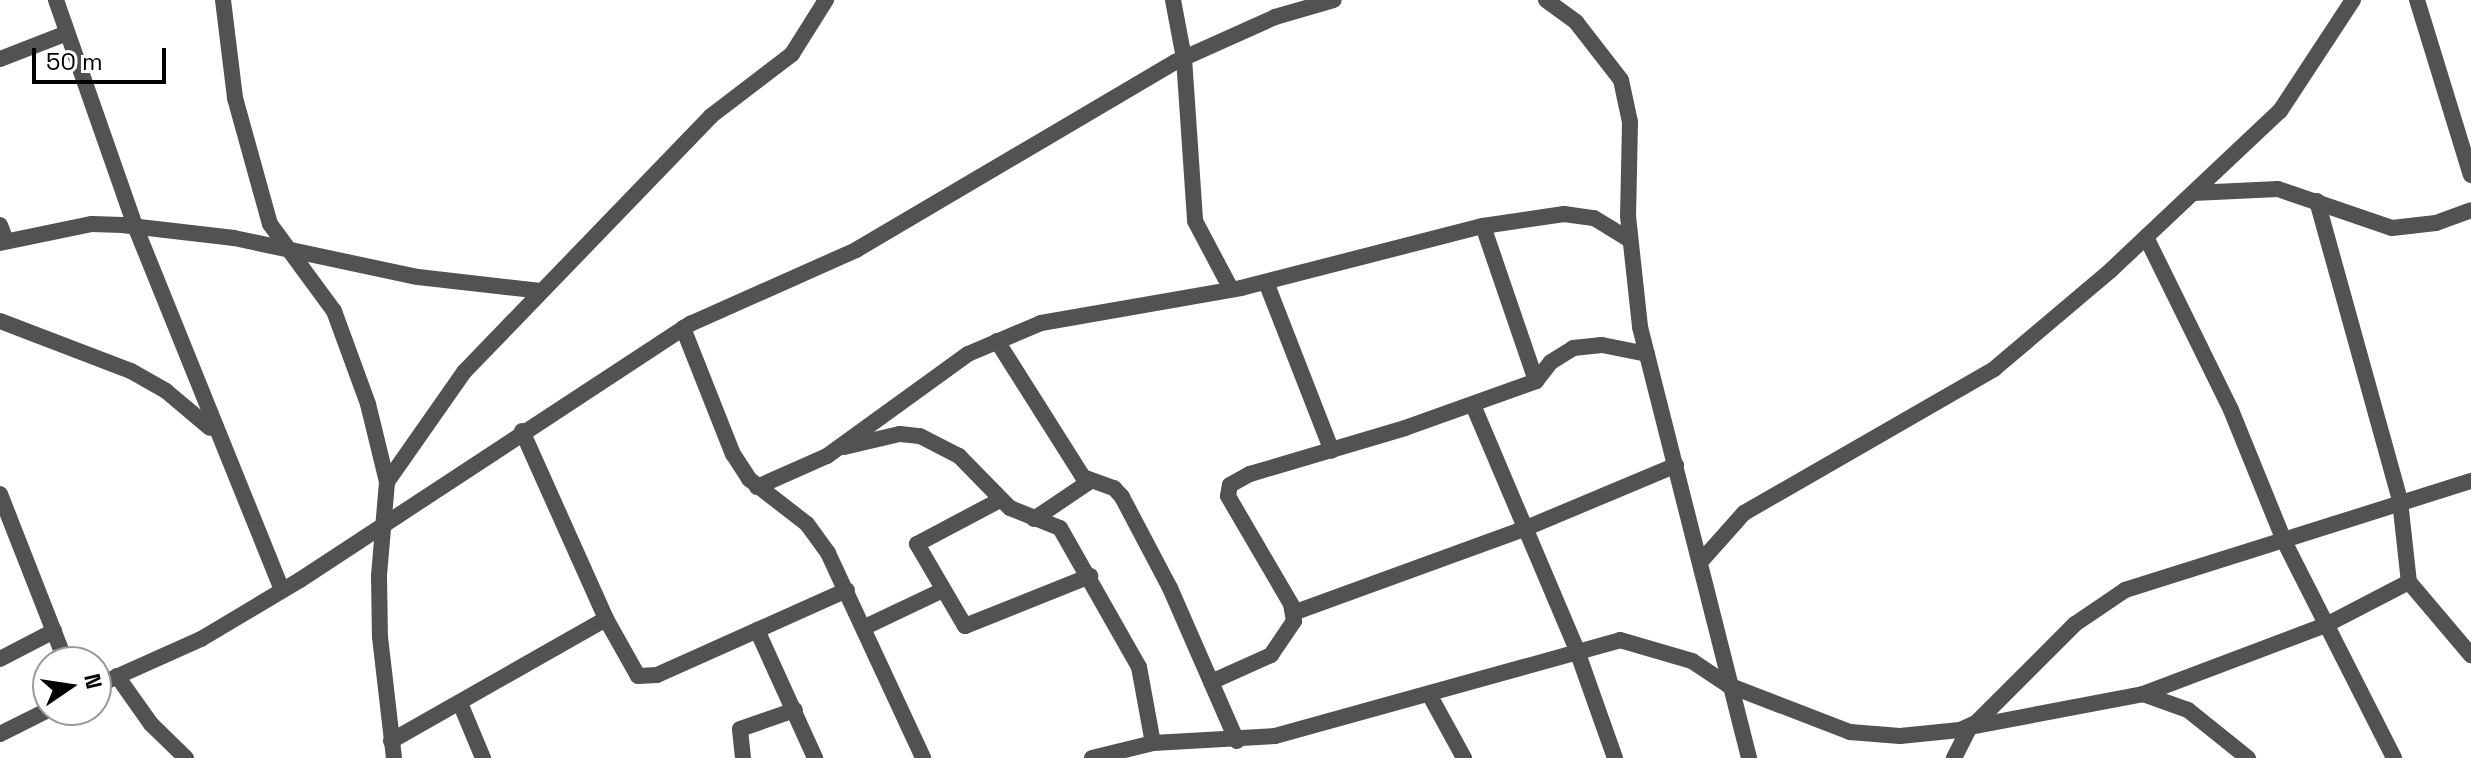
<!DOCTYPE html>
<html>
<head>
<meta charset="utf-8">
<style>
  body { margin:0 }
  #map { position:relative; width:2471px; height:758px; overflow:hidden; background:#fff; font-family:"Space Grotesk",sans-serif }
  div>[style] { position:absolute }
  .street>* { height:16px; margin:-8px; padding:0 8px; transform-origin:8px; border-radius:8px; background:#525252 }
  span { translate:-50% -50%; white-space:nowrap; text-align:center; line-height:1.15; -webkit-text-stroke:6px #fff; paint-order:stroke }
  .north { position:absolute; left:32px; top:646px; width:80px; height:80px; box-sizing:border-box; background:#fff; border:2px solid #999; border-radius:50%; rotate:77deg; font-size:22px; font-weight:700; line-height:32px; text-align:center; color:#000 }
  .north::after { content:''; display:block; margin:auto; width:28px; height:36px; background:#000; clip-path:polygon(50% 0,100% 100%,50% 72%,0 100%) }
  .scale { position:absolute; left:32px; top:48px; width:134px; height:36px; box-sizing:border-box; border:4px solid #000; border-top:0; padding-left:10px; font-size:24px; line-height:28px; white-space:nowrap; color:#000; -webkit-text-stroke:6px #fff; paint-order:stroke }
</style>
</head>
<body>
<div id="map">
  <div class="street">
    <i style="left:56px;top:0;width:239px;rotate:70.7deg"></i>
    <i style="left:135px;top:226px;width:393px;rotate:68deg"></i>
    <i style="left:223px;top:0;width:99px;rotate:83deg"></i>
    <i style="left:235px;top:98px;width:131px;rotate:74.5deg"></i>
    <i style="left:270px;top:224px;width:108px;rotate:53.7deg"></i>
    <i style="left:334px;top:311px;width:99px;rotate:69.9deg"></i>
    <i style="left:368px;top:404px;width:80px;rotate:76.3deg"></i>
    <i style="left:387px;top:482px;width:94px;rotate:94.9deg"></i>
    <i style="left:379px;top:576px;width:61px;rotate:89.1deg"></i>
    <i style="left:380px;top:637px;width:122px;rotate:83.4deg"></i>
    <i style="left:1173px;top:0;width:59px;rotate:79.3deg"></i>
    <i style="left:1184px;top:58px;width:163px;rotate:86.1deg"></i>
    <i style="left:1195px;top:221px;width:77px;rotate:62.1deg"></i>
    <i style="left:1546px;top:0;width:37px;rotate:36deg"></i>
    <i style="left:1576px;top:22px;width:73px;rotate:52.2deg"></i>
    <i style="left:1621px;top:80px;width:43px;rotate:77.9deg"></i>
    <i style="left:1630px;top:122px;width:94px;rotate:91.2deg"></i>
    <i style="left:1628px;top:216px;width:112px;rotate:83.8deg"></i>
    <i style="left:1640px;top:327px;width:445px;rotate:75.8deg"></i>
    <i style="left:2417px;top:0;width:183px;rotate:72.9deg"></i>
    <i style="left:0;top:59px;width:72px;rotate:-21.2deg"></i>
    <i style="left:2193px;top:193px;width:85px;rotate:-2.7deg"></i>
    <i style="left:2278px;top:189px;width:120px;rotate:18.9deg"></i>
    <i style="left:2392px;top:228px;width:44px;rotate:-6.5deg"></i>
    <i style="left:2436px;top:223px;width:37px;rotate:-20deg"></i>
    <i style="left:2317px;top:201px;width:311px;rotate:74.5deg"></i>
    <i style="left:2400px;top:501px;width:81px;rotate:83.7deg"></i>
    <i style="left:2409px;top:582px;width:96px;rotate:49.7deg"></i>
    <i style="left:0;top:225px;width:17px;rotate:69deg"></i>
    <i style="left:1483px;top:226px;width:164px;rotate:71.1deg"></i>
    <i style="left:2146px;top:237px;width:193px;rotate:63.8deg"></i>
    <i style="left:2231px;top:410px;width:144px;rotate:67.9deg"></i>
    <i style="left:2285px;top:543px;width:241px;rotate:63.1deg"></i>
    <i style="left:0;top:243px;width:94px;rotate:-11.7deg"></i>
    <i style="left:92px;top:224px;width:30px;rotate:2deg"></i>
    <i style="left:122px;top:225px;width:113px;rotate:6.6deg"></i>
    <i style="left:234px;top:238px;width:188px;rotate:12deg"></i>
    <i style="left:418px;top:277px;width:123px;rotate:6.5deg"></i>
    <i style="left:1266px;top:282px;width:181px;rotate:68.7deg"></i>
    <i style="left:0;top:321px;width:140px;rotate:20.9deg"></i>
    <i style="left:131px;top:371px;width:40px;rotate:29.7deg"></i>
    <i style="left:166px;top:391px;width:57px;rotate:40.1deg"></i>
    <i style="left:683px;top:328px;width:136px;rotate:68.4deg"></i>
    <i style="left:733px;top:454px;width:30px;rotate:57deg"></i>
    <i style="left:749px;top:479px;width:73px;rotate:37.8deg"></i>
    <i style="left:807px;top:524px;width:36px;rotate:54deg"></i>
    <i style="left:828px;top:553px;width:226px;rotate:65.1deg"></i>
    <i style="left:997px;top:341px;width:161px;rotate:57.7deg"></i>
    <i style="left:1083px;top:477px;width:33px;rotate:20deg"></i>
    <i style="left:1114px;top:488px;width:12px;rotate:48deg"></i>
    <i style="left:1122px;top:497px;width:103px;rotate:62.2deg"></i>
    <i style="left:1170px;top:588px;width:167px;rotate:66.4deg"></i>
    <i style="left:1473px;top:405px;width:264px;rotate:67deg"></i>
    <i style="left:1576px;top:648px;width:117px;rotate:70.5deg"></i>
    <i style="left:522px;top:431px;width:206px;rotate:65.9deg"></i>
    <i style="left:606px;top:619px;width:65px;rotate:60.7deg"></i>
    <i style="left:638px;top:676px;width:19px;rotate:-3deg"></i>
    <i style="left:657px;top:675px;width:208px;rotate:-24.1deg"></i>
    <i style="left:844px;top:447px;width:57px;rotate:-13.1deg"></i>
    <i style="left:900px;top:434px;width:20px;rotate:6deg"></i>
    <i style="left:920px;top:436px;width:44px;rotate:27.1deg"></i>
    <i style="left:959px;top:456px;width:73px;rotate:45.6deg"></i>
    <i style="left:1010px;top:508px;width:54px;rotate:21.8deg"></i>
    <i style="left:1060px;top:528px;width:160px;rotate:60.4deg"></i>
    <i style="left:1139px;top:667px;width:77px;rotate:79.6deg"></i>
    <i style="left:387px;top:482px;width:134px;rotate:-55deg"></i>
    <i style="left:464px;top:372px;width:356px;rotate:-46deg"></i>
    <i style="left:711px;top:116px;width:102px;rotate:-37.4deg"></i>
    <i style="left:792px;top:54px;width:64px;rotate:-57.8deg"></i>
    <i style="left:757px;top:487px;width:77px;rotate:-23.9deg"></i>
    <i style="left:827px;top:456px;width:174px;rotate:-35.9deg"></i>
    <i style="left:968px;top:354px;width:79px;rotate:-23deg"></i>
    <i style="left:1041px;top:323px;width:203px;rotate:-9.9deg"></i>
    <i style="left:1241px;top:288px;width:250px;rotate:-14.4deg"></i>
    <i style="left:1483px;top:226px;width:82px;rotate:-8.4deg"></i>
    <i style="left:1564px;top:214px;width:30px;rotate:8deg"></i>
    <i style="left:1594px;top:218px;width:42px;rotate:31.4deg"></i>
    <i style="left:0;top:494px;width:180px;rotate:68.6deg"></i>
    <i style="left:1000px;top:500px;width:94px;rotate:152.1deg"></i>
    <i style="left:917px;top:544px;width:95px;rotate:59.7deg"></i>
    <i style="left:965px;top:626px;width:135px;rotate:-21.8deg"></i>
    <i style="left:1034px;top:519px;width:66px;rotate:-33.9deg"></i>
    <i style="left:1703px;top:559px;width:62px;rotate:-48.3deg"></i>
    <i style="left:1744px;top:513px;width:289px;rotate:-29.9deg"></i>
    <i style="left:1994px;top:369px;width:153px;rotate:-40.2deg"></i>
    <i style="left:2111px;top:270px;width:232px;rotate:-43.3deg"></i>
    <i style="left:2280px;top:111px;width:133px;rotate:-56.7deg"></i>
    <i style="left:1293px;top:613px;width:246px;rotate:-20deg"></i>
    <i style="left:1524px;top:529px;width:165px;rotate:-22.8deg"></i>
    <i style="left:865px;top:627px;width:86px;rotate:-25.4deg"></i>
    <i style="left:757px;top:630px;width:141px;rotate:65.6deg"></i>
    <i style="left:0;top:659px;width:61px;rotate:-27.4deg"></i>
    <i style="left:117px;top:676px;width:59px;rotate:54.7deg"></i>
    <i style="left:151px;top:724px;width:49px;rotate:44.2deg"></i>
    <i style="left:1211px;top:682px;width:66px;rotate:-24.2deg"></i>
    <i style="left:1271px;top:655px;width:41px;rotate:-55.9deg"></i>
    <i style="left:1294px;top:621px;width:17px;rotate:-100deg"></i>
    <i style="left:1291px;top:604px;width:125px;rotate:-120.3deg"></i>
    <i style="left:1228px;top:496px;width:11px;rotate:-80deg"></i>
    <i style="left:1230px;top:485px;width:23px;rotate:-29deg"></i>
    <i style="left:1250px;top:474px;width:162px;rotate:-16.5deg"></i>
    <i style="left:1405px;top:428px;width:139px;rotate:-19.7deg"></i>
    <i style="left:1536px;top:381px;width:24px;rotate:-52deg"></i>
    <i style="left:1551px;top:362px;width:26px;rotate:-32deg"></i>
    <i style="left:1573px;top:348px;width:29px;rotate:-6deg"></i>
    <i style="left:1602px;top:345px;width:46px;rotate:11.3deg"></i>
    <i style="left:96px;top:686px;width:115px;rotate:-24.1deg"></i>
    <i style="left:201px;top:639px;width:115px;rotate:-30.8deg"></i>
    <i style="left:300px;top:580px;width:467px;rotate:-33.3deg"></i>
    <i style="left:690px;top:324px;width:182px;rotate:-24deg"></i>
    <i style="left:856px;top:250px;width:370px;rotate:-30.5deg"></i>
    <i style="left:1175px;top:62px;width:110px;rotate:-24.2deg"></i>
    <i style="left:1275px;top:17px;width:61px;rotate:-16.1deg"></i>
    <i style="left:1429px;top:694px;width:73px;rotate:61.3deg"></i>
    <i style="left:2143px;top:694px;width:196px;rotate:-20.7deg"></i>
    <i style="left:2326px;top:625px;width:93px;rotate:-27.4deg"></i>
    <i style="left:460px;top:703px;width:60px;rotate:67.3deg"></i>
    <i style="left:0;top:734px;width:54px;rotate:-26.6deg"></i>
    <i style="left:391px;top:741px;width:247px;rotate:-29.6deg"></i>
    <i style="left:743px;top:758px;width:29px;rotate:-96deg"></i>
    <i style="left:740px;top:729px;width:58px;rotate:-19.1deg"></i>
    <i style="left:1092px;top:758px;width:63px;rotate:-13.8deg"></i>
    <i style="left:1153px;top:743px;width:122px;rotate:-3.3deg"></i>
    <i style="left:1275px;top:736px;width:358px;rotate:-15.5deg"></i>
    <i style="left:1620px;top:640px;width:75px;rotate:16.3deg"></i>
    <i style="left:1692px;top:661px;width:43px;rotate:33.7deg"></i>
    <i style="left:1728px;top:685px;width:131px;rotate:21.1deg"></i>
    <i style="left:1850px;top:732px;width:50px;rotate:4.6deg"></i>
    <i style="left:1900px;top:736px;width:60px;rotate:-5.7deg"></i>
    <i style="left:1960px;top:730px;width:17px;rotate:-24deg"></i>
    <i style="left:1976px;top:723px;width:140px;rotate:-45deg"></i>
    <i style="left:2075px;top:624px;width:60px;rotate:-34.2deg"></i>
    <i style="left:2125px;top:590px;width:363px;rotate:-17.5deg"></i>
    <i style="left:1954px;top:758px;width:35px;rotate:-63deg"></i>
    <i style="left:1970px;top:727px;width:176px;rotate:-10.8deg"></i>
    <i style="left:2143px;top:694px;width:48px;rotate:19.6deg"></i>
    <i style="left:2188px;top:710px;width:77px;rotate:38.7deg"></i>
  </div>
  <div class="north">N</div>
  <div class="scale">50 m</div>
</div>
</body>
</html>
